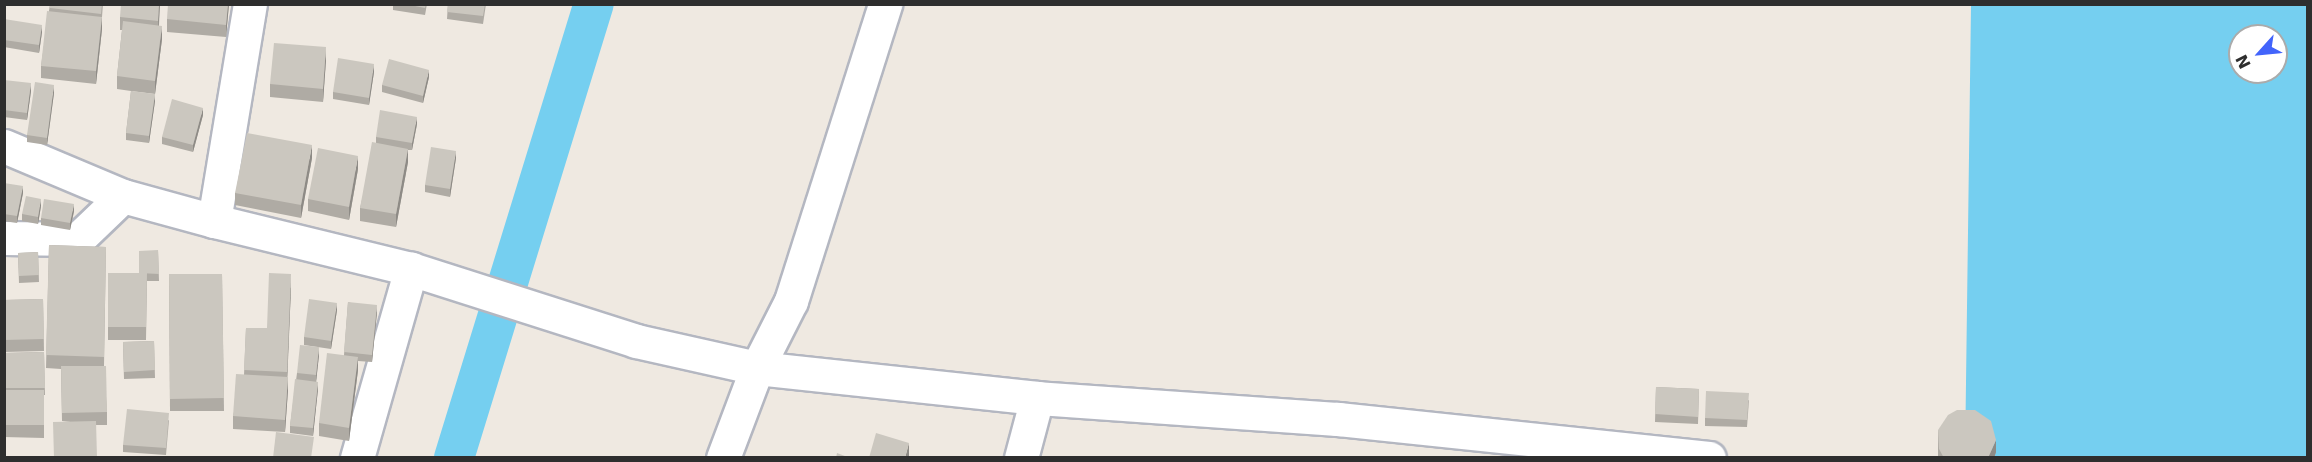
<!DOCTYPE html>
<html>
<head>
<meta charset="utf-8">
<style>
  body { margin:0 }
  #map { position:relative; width:2312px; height:462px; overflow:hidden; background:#efe9e1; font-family:"DejaVu Sans",sans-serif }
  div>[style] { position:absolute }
  .water>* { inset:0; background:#75cff0 }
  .canal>* { height:40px; margin:-20px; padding:0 20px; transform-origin:20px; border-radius:20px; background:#75cff0 }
  .roads { filter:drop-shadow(2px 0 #b4b7c1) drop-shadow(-2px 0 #b4b7c1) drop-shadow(0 2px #b4b7c1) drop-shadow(0 -2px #b4b7c1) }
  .minor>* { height:33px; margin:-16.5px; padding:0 16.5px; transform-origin:16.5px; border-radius:16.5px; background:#fff }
  .wall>* { inset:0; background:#afaba4 }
  .shaded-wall>* { inset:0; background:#8e8b86 }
  .building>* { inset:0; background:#cbc7bf }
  span { translate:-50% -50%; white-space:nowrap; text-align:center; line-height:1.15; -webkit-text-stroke:4.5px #fff; paint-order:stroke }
  .frame { position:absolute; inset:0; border:6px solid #2e2e2e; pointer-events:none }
  .north { position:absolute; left:2228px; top:24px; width:60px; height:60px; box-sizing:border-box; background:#fff; border:2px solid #ababab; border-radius:50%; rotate:243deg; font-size:16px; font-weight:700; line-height:24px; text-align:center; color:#2e2e2e }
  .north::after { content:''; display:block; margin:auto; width:21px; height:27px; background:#4264fb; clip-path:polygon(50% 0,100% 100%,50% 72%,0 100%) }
</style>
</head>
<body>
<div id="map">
  <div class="water">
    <i style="clip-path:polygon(evenodd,1971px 5px,2307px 5px,2307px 457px,1965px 458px,1971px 5px,2240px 36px,2276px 36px,2276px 72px,2240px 72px,2240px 36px)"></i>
  </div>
  <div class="canal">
    <i style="left:454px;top:458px;width:475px;rotate:-72.9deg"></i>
  </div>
  <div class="roads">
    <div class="minor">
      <i style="left:4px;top:146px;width:129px;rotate:22.8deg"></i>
      <i style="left:123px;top:196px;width:94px;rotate:15.4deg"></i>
      <i style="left:214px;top:221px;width:203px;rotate:13.7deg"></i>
      <i style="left:411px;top:269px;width:236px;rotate:17.7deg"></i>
      <i style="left:636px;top:341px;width:124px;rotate:12.6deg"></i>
      <i style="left:757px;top:368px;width:282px;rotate:6.1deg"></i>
      <i style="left:1037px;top:398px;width:302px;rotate:4deg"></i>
      <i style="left:1338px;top:419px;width:373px;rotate:6deg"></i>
      <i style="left:214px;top:221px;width:220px;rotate:-80.6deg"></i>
      <i style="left:4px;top:238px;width:74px;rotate:0.8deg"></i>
      <i style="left:78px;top:239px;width:62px;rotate:-43.7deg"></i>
      <i style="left:357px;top:458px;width:197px;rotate:-74.1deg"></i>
      <i style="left:723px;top:458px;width:96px;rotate:-69.3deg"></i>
      <i style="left:757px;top:368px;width:75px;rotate:-63.1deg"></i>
      <i style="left:791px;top:301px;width:312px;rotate:-72.4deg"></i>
      <i style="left:1021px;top:458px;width:62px;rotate:-75.1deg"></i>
    </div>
  </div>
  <div class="wall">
    <i style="clip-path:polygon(50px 4px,103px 4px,102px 17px,102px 29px,96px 84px,41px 78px,41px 66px)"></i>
    <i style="clip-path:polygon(160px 4px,159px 26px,162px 39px,155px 94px,131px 91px,155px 101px,149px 143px,126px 140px,126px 133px,131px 91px,117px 89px,117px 76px,122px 30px,120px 30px,120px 17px)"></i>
    <i style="clip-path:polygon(229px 4px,226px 37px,167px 32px,167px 19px)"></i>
    <i style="clip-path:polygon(393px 4px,427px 4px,425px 15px,393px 10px)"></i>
    <i style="clip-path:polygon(448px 4px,486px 4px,483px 24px,447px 19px)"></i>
    <i style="clip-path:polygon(4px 19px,42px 32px,39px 53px,4px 47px)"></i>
    <i style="clip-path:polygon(326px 60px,323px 102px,270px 97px,270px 84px)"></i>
    <i style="clip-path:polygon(374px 72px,369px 105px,333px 99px,333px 92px)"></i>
    <i style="clip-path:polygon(429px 77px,423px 103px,382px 92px,382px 85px)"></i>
    <i style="clip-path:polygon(4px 80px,31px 91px,27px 120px,4px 117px)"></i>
    <i style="clip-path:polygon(54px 93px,47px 145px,27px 142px,27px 135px)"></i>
    <i style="clip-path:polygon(203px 115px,193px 152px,162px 144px,162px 137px)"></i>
    <i style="clip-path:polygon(417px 124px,412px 150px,408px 150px,408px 162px,396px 227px,360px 221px,360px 208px,376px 143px,376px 137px)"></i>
    <i style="clip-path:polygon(312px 158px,301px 218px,235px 205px,235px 193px)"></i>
    <i style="clip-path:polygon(456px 158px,450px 197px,425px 192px,425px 185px)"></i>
    <i style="clip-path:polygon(358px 169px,349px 220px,308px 211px,308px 199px)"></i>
    <i style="clip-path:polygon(4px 183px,23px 193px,17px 223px,4px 221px)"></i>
    <i style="clip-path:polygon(41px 206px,38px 224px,22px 221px,22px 214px)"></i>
    <i style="clip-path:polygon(74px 211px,70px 230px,41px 225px,41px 218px)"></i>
    <i style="clip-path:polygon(49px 245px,106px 247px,104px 366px,107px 412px,107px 425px,96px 425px,62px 421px,61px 369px,46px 368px)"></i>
    <i style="clip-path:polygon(158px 250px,159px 281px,147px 281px,146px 340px,108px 340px,108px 273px,139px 273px)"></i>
    <i style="clip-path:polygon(38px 252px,39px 282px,19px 283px,18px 253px)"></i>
    <i style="clip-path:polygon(169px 274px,222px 274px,224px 411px,170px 411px)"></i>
    <i style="clip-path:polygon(291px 287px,287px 377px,288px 390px,285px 432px,233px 429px,233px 416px,244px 375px,246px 328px,267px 328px)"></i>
    <i style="clip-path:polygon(43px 299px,44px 351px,4px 352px,4px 300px)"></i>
    <i style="clip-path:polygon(348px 302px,377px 312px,372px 362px,358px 361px,358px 370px,349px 441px,319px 436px,319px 423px,344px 355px)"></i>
    <i style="clip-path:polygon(337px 310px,331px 349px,304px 345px,304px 337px)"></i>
    <i style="clip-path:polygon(154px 341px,155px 378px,124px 379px,123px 342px)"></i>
    <i style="clip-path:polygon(44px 352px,45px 395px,44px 395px,44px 438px,4px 437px,4px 353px)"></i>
    <i style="clip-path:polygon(319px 355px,316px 381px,318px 389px,313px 436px,290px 433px,290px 426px,297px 373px)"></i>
    <i style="clip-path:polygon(1656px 387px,1699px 389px,1698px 424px,1655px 422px)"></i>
    <i style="clip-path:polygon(1749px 400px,1747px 427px,1705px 426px,1705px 418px)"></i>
    <i style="clip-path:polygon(169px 420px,166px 455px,123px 452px,123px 445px)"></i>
    <i style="clip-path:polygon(1938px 430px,1996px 452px,1994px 458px,1938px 458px)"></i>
  </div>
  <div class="shaded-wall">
    <i style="clip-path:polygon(159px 4px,160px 4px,158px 33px,158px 21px)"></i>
    <i style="clip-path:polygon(228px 4px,229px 4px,226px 37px,226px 25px)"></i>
    <i style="clip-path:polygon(102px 17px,102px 29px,96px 84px,96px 71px)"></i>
    <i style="clip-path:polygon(42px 25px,42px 32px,39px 53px,39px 45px)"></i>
    <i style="clip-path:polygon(162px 26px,162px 39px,155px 94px,155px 81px)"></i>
    <i style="clip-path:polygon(326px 47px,326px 60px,323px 102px,323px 89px)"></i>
    <i style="clip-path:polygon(374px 64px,374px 72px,369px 105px,369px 98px)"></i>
    <i style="clip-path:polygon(429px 70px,429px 77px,423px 103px,423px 96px)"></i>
    <i style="clip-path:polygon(31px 83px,31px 91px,27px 120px,27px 113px)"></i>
    <i style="clip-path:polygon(54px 85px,54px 93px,47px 145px,47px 138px)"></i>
    <i style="clip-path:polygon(155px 94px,155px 101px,149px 143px,149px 136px)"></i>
    <i style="clip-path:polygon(203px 108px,203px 115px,193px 152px,193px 145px)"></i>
    <i style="clip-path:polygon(417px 117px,417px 124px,412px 150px,412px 143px)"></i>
    <i style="clip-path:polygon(312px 145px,312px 158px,301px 218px,301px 205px)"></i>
    <i style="clip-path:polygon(408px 149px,408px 162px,396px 227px,396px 214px)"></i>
    <i style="clip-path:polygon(456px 151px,456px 158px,450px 197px,450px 189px)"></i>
    <i style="clip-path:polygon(358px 156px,358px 169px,349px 220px,349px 207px)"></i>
    <i style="clip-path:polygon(23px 186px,23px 193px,17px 223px,17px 216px)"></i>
    <i style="clip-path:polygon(41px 199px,41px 206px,38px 224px,38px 217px)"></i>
    <i style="clip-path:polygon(74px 204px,74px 211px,70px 230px,70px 223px)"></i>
    <i style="clip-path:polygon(291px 274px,291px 287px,287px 385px,287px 372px)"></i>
    <i style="clip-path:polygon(337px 303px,337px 310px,331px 349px,331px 341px)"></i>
    <i style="clip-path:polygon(377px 305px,377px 312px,372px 362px,372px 355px)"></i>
    <i style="clip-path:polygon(319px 347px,319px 355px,316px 383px,316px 375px)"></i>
    <i style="clip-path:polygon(358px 357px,358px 370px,349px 441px,349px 428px)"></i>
    <i style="clip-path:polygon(288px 377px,288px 390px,285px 432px,285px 420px)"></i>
    <i style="clip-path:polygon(318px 382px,318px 389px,313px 436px,313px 428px)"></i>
    <i style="clip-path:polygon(1996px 440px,1996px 452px,1994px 458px,1988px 458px)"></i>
    <i style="clip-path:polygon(909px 443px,909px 458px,905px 458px)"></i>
  </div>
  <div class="building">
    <i style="clip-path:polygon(50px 4px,102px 4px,101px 14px,50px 8px)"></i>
    <i style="clip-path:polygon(121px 4px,159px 4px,158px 21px,120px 17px)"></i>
    <i style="clip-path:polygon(168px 4px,228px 4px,226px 25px,167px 19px)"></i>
    <i style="clip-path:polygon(405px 4px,426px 4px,425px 8px)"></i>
    <i style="clip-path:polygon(448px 4px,485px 4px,483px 16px,447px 12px)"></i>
    <i style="clip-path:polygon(47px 11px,102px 17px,96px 71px,41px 66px)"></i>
    <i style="clip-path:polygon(4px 19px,42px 25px,39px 45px,4px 40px)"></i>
    <i style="clip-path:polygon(123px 21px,162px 26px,155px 81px,117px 76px)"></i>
    <i style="clip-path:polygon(274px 43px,326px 47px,323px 89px,270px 84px)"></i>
    <i style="clip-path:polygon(338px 58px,374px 64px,369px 98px,333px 92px)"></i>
    <i style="clip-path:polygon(389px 59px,429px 70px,423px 96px,382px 85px)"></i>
    <i style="clip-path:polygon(4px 80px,31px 83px,27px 113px,4px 110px)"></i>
    <i style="clip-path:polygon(35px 82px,54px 85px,47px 138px,27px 135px)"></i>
    <i style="clip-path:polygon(131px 91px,155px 94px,149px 136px,126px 133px)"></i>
    <i style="clip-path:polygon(172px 99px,203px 108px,193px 145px,162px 137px)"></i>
    <i style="clip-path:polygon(380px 110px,417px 117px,412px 143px,376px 137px)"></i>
    <i style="clip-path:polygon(247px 133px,312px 145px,301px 205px,235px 193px)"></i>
    <i style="clip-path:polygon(372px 142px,408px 149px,396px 214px,360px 208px)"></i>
    <i style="clip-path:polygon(431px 147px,456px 151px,450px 189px,425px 185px)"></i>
    <i style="clip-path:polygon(318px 148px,358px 156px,349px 207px,308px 199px)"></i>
    <i style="clip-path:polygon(4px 183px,23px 186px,17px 216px,4px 214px)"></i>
    <i style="clip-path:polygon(26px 196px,41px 199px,38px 217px,22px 214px)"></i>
    <i style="clip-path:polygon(44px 199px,74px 204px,70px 223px,41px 218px)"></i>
    <i style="clip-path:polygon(49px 245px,106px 247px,104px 357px,46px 355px)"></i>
    <i style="clip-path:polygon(158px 250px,159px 274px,139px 273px,139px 251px)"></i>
    <i style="clip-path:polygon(38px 252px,39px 275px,19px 276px,18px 253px)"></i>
    <i style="clip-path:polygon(108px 273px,147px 273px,146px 327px,108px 327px)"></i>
    <i style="clip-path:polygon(269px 273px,291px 274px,287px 372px,244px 370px,246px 328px,267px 328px)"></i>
    <i style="clip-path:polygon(169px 274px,222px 274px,224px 398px,170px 399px)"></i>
    <i style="clip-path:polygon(43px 299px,44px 339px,4px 340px,4px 300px)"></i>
    <i style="clip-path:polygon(309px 299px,337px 303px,331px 341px,304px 337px)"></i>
    <i style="clip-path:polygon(348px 302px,377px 305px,372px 355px,344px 352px)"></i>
    <i style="clip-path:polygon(154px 341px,155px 370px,124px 372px,123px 342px)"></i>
    <i style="clip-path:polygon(300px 345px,319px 347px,316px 375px,297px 373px)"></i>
    <i style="clip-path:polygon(44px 352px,45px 388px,4px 388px,4px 353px)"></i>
    <i style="clip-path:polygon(327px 353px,358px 357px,349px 428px,319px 423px)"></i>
    <i style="clip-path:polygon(61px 366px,106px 366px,107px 412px,62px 413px)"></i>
    <i style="clip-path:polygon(236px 374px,288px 377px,285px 420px,233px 416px)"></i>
    <i style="clip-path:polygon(295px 379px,318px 382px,313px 428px,290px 426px)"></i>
    <i style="clip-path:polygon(1656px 387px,1699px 389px,1698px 417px,1655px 414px)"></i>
    <i style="clip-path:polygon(4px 390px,44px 390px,44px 425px,4px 425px)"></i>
    <i style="clip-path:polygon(1706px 391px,1749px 393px,1747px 420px,1705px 418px)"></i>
    <i style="clip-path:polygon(127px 409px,169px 413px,166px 448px,123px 445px)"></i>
    <i style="clip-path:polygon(1957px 410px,1975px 410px,1991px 421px,1996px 440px,1988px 458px,1944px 458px,1939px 449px,1938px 430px,1948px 415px)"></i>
    <i style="clip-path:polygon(96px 421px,97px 458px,54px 458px,53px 422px)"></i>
    <i style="clip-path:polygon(276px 432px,314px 437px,311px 458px,273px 458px)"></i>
    <i style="clip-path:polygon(876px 433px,909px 443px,905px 458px,869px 458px)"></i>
    <i style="clip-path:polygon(837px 453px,850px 458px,836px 458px)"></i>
  </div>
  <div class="frame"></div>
  <div class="north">N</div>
</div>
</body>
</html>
